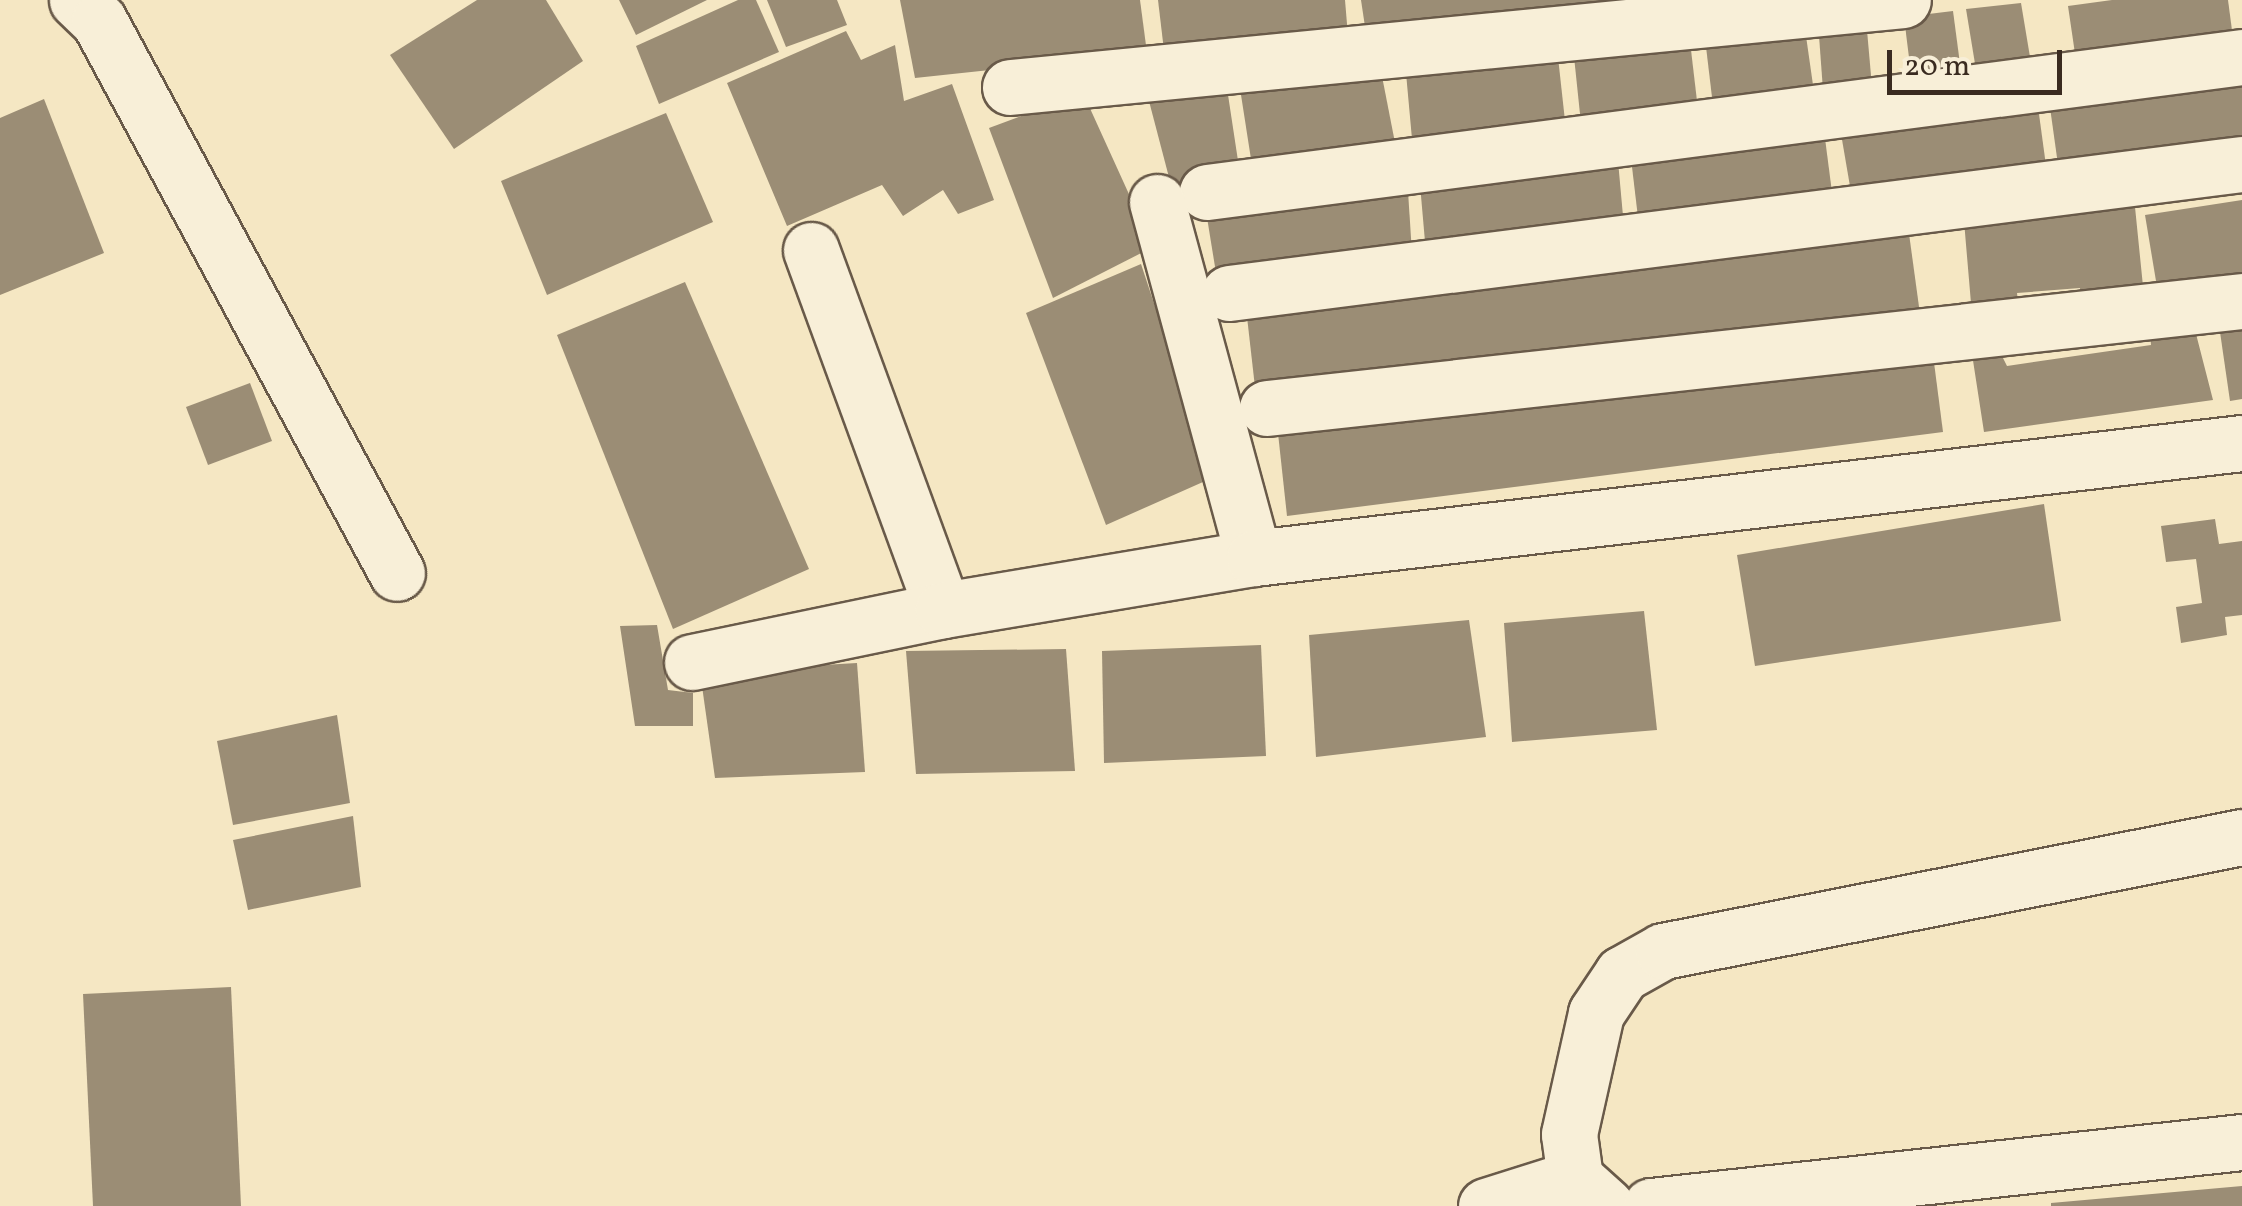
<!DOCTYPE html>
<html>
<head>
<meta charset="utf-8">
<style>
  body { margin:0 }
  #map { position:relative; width:2242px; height:1206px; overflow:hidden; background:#f5e7c3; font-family:Vollkorn,serif }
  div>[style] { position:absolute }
  .building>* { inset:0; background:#9b8d75 }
  .roads { filter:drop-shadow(2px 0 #695a49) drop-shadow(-2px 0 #695a49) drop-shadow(0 2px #695a49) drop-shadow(0 -2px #695a49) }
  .street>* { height:55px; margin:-27.5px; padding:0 27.5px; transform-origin:27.5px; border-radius:27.5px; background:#f8efd8 }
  span { translate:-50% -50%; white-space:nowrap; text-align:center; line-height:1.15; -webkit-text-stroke:9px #f8efd8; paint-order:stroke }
  .scale { position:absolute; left:1887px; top:50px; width:175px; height:45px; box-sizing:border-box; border:5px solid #3a2b20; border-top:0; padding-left:12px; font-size:30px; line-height:35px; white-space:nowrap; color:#3a2b20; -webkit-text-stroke:8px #f8efd8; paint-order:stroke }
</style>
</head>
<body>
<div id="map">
  <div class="building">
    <i style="clip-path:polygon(477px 0,546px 0,583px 61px,454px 149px,390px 55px)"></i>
    <i style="clip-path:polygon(619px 0,707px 0,636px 35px)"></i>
    <i style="clip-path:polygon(738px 0,756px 0,779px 52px,659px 104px,636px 46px)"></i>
    <i style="clip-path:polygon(767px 0,837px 0,847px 25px,786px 47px)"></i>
    <i style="clip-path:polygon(900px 0,1140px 0,1147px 53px,915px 78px)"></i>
    <i style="clip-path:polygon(1158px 0,1345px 0,1348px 36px,1165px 59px)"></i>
    <i style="clip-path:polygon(1361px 0,1705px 0,1367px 40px)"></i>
    <i style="clip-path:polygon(2112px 0,2228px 0,2235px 53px,2078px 74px,2068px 6px)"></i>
    <i style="clip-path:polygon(2021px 3px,2033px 75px,1978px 82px,1966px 9px)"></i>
    <i style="clip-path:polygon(1953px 11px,1962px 79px,1912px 82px,1904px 17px)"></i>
    <i style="clip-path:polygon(1866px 19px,1873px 98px,1824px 104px,1818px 22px)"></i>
    <i style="clip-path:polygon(1804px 22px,1816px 106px,1714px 114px,1704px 30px)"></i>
    <i style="clip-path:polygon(846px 31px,861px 60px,895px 45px,904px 101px,952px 84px,994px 200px,958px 214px,943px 190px,903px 216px,882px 185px,787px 226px,727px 83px)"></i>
    <i style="clip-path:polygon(1689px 33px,1699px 118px,1582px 133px,1573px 47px)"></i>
    <i style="clip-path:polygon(1557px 48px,1566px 130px,1413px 150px,1405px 62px)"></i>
    <i style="clip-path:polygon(1380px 66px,1397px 153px,1253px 172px,1239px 82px)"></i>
    <i style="clip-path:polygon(2242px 67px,2242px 147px,2059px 172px,2048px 93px)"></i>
    <i style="clip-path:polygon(1225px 75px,1240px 174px,1171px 185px,1144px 82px)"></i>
    <i style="clip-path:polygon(2036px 92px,2047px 173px,1852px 198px,1839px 122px)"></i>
    <i style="clip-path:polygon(1083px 93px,1153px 247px,1053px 298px,989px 128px)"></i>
    <i style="clip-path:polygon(44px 99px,104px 253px,0 295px,0 118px)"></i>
    <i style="clip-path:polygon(666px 113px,713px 222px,547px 295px,501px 181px)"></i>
    <i style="clip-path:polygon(1823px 123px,1833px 200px,1639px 226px,1630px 150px)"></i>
    <i style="clip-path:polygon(1617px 150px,1624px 227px,1426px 253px,1419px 173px)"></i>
    <i style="clip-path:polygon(1407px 176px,1412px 253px,1217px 279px,1204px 199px)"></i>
    <i style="clip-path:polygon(2242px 200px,2242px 280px,2158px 293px,2145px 215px)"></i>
    <i style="clip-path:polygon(2135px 207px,2145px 306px,2082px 311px,2080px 288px,2017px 293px,2019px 310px,1972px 315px,1964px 221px)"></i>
    <i style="clip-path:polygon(1907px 219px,1920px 314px,1256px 396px,1246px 308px)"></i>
    <i style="clip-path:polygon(1141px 264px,1212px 478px,1106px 525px,1026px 313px)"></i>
    <i style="clip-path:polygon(685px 282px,809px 569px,673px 629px,557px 335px)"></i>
    <i style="clip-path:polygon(2242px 329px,2242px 399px,2230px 401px,2220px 332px)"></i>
    <i style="clip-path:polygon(2195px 330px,2213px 400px,1984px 432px,1972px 354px,2000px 352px,2007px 366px,2151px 345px,2150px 333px)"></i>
    <i style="clip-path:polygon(1932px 347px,1943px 432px,1287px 516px,1277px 424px)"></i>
    <i style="clip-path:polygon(250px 383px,272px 441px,208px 465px,186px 407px)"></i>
    <i style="clip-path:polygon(2044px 504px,2061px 621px,1755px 666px,1737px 555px)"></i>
    <i style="clip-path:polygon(2215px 519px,2219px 544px,2242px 541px,2242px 615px,2225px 617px,2227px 635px,2181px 643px,2176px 607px,2202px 603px,2196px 559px,2166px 562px,2161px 526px)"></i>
    <i style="clip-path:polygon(1644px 611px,1657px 730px,1512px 742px,1504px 623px)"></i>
    <i style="clip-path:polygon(1469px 620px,1486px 737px,1316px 757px,1309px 635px)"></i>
    <i style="clip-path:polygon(657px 625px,668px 690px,693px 693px,693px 726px,635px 726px,620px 626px)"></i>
    <i style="clip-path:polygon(1261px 645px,1266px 756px,1104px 763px,1102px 651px)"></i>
    <i style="clip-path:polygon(1066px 649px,1075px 771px,916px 774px,906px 651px)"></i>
    <i style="clip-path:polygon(857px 663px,865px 772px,715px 778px,700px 672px)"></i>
    <i style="clip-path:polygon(337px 715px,350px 803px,233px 825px,217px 741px)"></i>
    <i style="clip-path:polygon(353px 816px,361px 887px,248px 910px,233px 840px)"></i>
    <i style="clip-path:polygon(231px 987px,241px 1206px,93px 1206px,83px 994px)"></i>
    <i style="clip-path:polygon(2242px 1186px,2242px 1206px,2051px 1206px,2051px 1203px)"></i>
  </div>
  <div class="roads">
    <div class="street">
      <i style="left:77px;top:0;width:30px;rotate:44deg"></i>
      <i style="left:99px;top:21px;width:627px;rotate:61.64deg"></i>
      <i style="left:1010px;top:87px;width:897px;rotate:-5.56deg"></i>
      <i style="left:1207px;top:192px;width:1044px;rotate:-7.43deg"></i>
      <i style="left:1157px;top:202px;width:369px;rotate:74.8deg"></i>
      <i style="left:811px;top:250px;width:383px;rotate:69.9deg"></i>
      <i style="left:1229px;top:293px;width:1021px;rotate:-7.26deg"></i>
      <i style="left:1267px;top:408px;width:981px;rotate:-6.26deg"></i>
      <i style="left:692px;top:662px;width:256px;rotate:-11.7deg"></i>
      <i style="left:943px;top:610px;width:315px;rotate:-9.5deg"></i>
      <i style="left:1254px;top:558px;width:995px;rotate:-6.64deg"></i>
      <i style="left:1486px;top:1206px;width:93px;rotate:-17.5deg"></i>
      <i style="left:1606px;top:1206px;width:42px;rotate:-137.9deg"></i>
      <i style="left:1575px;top:1178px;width:44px;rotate:-97.8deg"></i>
      <i style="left:1569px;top:1134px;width:124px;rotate:-77.4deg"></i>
      <i style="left:1596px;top:1013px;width:47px;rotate:-56.3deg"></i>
      <i style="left:1622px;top:974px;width:47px;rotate:-29.3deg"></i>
      <i style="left:1663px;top:951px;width:590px;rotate:-11.14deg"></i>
      <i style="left:1651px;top:1206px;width:594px;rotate:-6.18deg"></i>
    </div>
  </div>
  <div class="scale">20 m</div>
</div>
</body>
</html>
